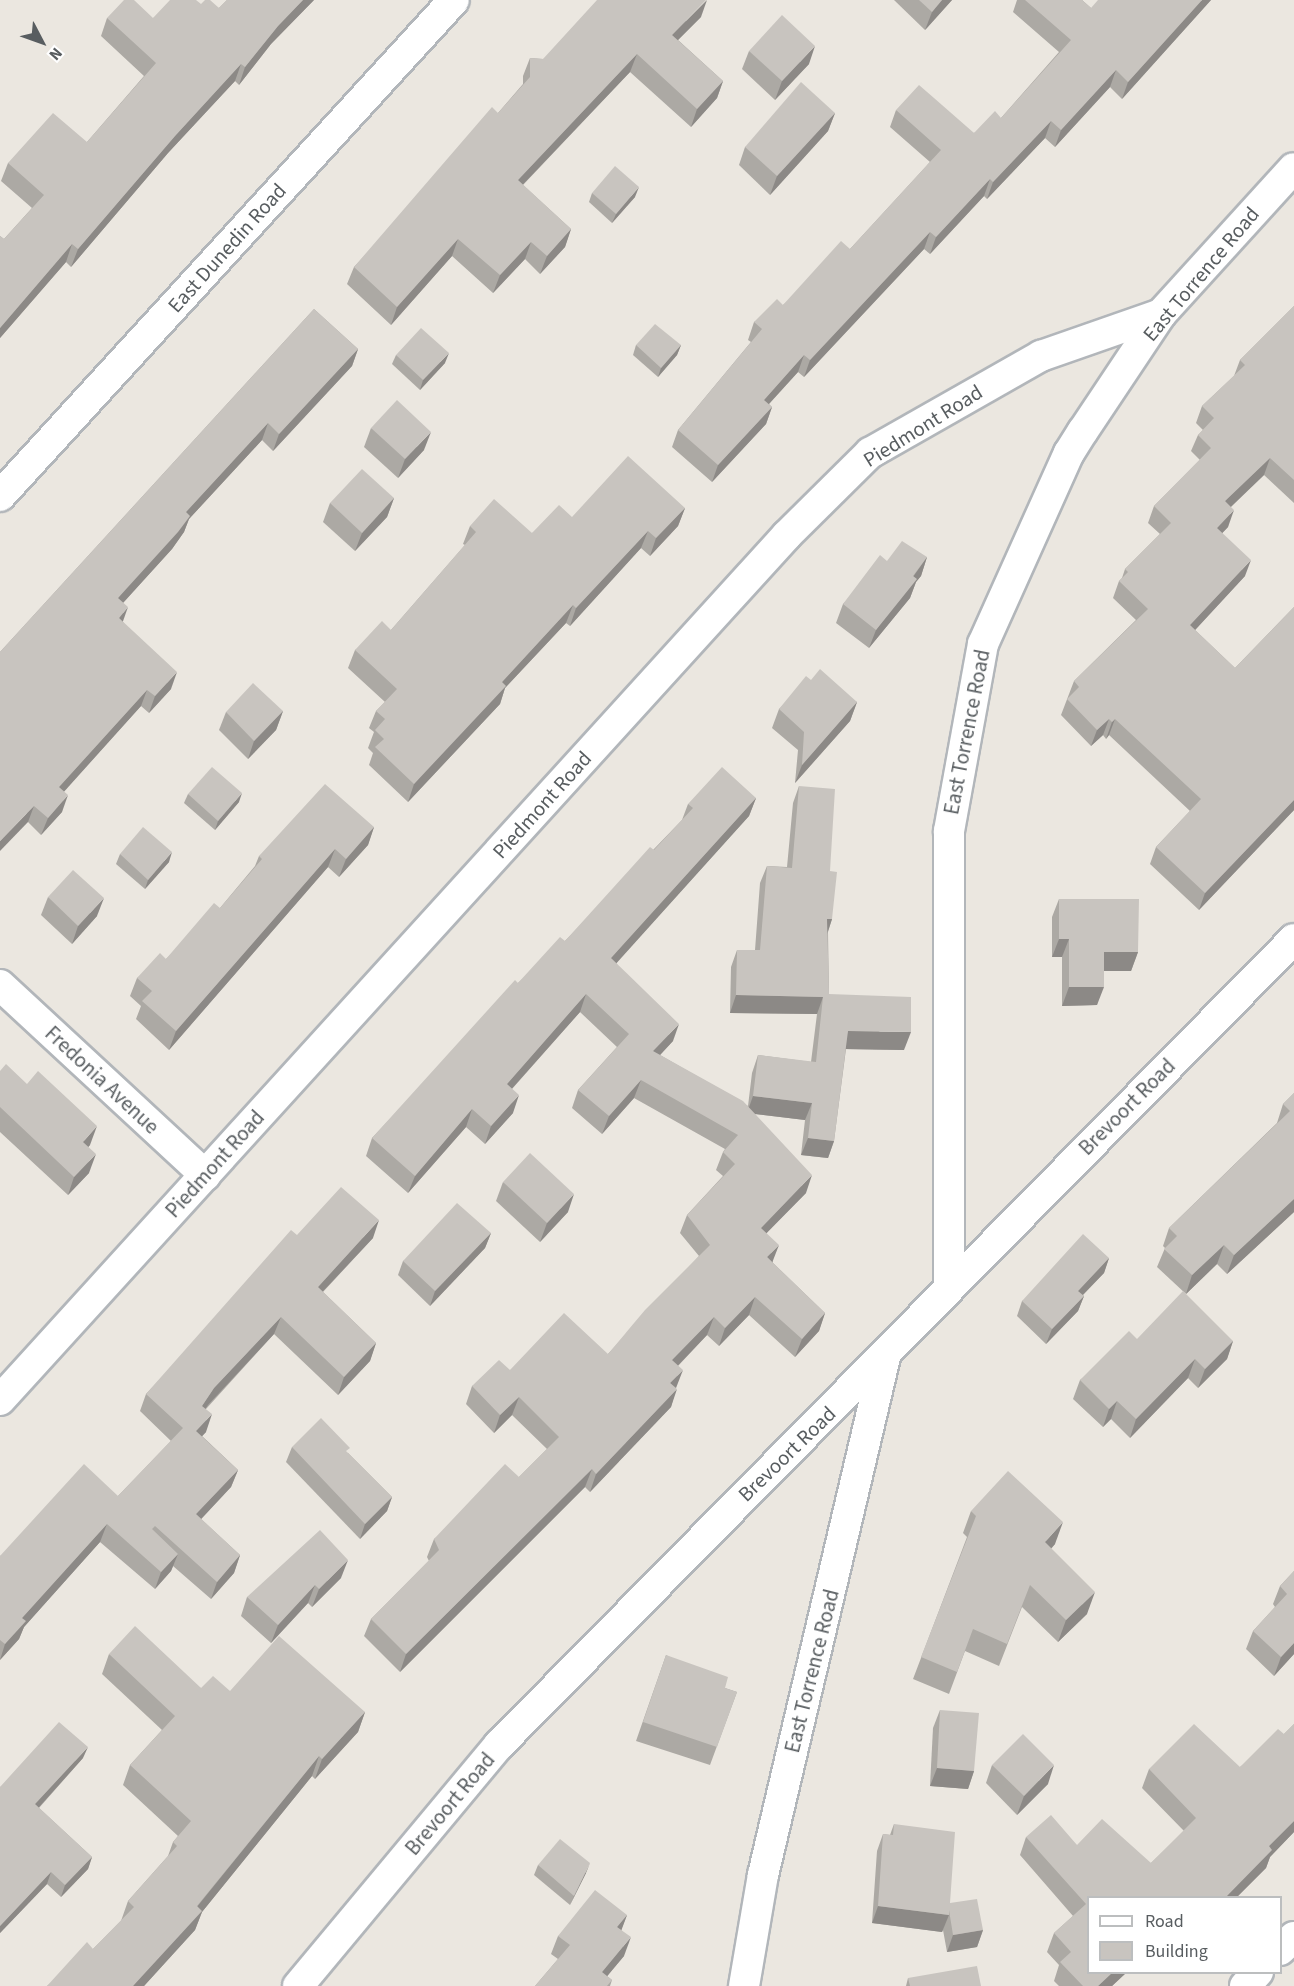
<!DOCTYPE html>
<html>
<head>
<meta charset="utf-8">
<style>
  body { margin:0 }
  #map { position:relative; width:1294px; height:1986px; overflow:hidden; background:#ebe7e0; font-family:"Source Sans 3",sans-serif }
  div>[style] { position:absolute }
  .roads { filter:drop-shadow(2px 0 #b2b6ba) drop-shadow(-2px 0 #b2b6ba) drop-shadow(0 2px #b2b6ba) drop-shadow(0 -2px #b2b6ba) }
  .street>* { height:30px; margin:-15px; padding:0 15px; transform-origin:15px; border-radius:15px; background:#fff }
  .wall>* { inset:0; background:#aca9a4 }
  .shaded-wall>* { inset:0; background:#8c8986 }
  .building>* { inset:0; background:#c8c4bf }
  span { translate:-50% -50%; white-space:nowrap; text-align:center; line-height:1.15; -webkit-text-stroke:6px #fff; paint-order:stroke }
  .street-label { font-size:21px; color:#585d60 }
  .legend { position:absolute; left:1087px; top:1896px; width:195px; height:78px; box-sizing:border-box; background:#fff; border:2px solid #bcbebf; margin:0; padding:8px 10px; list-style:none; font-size:18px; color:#585d60 }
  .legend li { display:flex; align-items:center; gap:12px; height:30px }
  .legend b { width:30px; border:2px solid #bcbebf }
  .north { position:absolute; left:12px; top:12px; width:60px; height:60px; -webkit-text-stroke:4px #fff; paint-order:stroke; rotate:131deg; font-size:16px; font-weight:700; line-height:24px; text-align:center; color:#585d60 }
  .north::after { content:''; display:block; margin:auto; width:21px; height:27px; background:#585d60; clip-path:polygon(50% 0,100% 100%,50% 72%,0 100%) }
</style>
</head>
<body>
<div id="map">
  <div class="roads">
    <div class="street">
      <i style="left:0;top:496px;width:672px;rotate:-47.53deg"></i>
      <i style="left:0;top:985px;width:280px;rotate:42.8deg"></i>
      <i style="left:949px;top:1285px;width:454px;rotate:-90deg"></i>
      <i style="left:949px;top:831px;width:190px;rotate:-79.7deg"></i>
      <i style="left:983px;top:644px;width:209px;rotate:-65.8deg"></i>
      <i style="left:1069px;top:453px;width:26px;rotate:-58deg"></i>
      <i style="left:1083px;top:431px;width:141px;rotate:-56.3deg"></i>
      <i style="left:1161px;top:314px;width:197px;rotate:-47.7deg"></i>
      <i style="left:0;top:1400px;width:1169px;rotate:-47.7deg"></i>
      <i style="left:787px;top:535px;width:117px;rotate:-44.7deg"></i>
      <i style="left:870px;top:453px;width:197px;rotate:-29.6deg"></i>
      <i style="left:1041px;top:356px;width:127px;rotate:-19.3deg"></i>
      <i style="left:1280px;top:1950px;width:19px;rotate:-43deg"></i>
      <i style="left:298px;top:1986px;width:314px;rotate:-50.2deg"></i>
      <i style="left:499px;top:1745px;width:1132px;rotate:-45.39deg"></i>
      <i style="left:744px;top:1986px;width:113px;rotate:-80.3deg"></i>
      <i style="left:763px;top:1875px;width:532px;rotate:-76.75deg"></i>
      <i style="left:1245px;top:1986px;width:19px;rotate:-47deg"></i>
    </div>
  </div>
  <div class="wall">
    <i style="clip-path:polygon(227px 0,314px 0,271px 44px,239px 85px,235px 81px,168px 153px,71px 267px,66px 262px,0 338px,0 236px,4px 239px,32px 208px,1px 181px,8px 163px,87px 142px,144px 76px,101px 36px,107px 18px,153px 18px,201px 4px,219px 8px)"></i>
    <i style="clip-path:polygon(894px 0,952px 0,925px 30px)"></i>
    <i style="clip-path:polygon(1017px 0,1082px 0,1091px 8px,1211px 0,1122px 99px,1110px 87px,1055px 147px,1045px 138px,987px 199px,984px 196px,930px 254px,924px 249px,804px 377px,798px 372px,769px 404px,772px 407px,766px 424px,712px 482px,672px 447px,678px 430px,751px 342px,748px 340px,754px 322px,783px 305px,850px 249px,930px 162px,890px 127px,896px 110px,974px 133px,1001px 118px,1059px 52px,1013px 12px)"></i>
    <i style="clip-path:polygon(701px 17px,678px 40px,723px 81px,717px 98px,691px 127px,630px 72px,523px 185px,571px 229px,565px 247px,540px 274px,525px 259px,493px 293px,452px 256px,391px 325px,347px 284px,354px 267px,498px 113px,523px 84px,523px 76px,530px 58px,543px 59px)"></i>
    <i style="clip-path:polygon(749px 51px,809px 64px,775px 100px,742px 69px)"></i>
    <i style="clip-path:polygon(835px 113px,828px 131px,770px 195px,739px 165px,745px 147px)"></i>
    <i style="clip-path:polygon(592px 193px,635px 197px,612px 223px,589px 202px)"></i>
    <i style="clip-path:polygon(1294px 306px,1294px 503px,1264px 475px,1231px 507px,1228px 527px,1222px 533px,1245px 576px,1195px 630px,1235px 668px,1294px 607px,1294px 810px,1199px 910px,1150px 864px,1156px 847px,1190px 811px,1109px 735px,1106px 739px,1103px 735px,1091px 746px,1061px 715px,1074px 681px,1136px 620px,1113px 598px,1119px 581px,1122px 578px,1125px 569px,1160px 534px,1148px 523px,1154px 506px,1200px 460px,1191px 451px,1198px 435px,1203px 430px,1196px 423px,1202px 406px,1234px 376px,1240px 360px)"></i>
    <i style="clip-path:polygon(314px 309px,358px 349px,352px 366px,273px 451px,262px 440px,189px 519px,184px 532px,172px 549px,123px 603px,123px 622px,171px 689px,149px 713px,141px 706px,64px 791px,62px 812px,41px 835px,28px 822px,0 652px)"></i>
    <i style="clip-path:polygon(636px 345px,681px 345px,677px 355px,658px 377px,633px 355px)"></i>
    <i style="clip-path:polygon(396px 355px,445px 363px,420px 390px,392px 364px)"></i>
    <i style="clip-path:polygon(371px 428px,424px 450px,398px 478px,364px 447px)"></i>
    <i style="clip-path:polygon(394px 498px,387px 517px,355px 551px,323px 522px,330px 503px)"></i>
    <i style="clip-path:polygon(685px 508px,678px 526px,650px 556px,641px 548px,570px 626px,566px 623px,505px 688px,500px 704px,408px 802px,369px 765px,373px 753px,368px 748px,374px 732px,369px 728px,376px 711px,385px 702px,348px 668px,355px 650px,391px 630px,465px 545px,463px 544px,470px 526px,532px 533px,572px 517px)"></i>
    <i style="clip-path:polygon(927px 557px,921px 576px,916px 582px,910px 598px,869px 648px,836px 623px,843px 604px,887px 561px)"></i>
    <i style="clip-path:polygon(811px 680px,857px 702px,850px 721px,795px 783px,798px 750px,772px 728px,779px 709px)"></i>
    <i style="clip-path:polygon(283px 711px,276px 730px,248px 759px,219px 730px,226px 712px)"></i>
    <i style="clip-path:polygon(799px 786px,830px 871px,832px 919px,828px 932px,829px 994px,904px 1050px,846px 1049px,834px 1141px,828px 1158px,801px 1155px,805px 1120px,755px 1114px,806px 1193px,766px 1233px,773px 1263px,825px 1313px,819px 1331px,795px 1357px,749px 1315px,719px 1346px,707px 1335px,678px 1366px,676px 1388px,671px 1407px,590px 1492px,585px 1487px,400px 1672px,364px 1636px,371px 1619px,429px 1561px,427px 1557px,434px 1539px,519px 1477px,547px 1449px,512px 1415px,494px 1433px,466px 1404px,472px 1386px,510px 1370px,608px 1354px,699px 1256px,680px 1233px,687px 1215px,723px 1176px,716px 1170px,723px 1152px,725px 1149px,634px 1098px,602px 1134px,572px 1108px,578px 1090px,617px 1047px,580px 1012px,512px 1089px,513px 1113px,485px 1144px,466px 1127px,408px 1193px,366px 1156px,372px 1138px,518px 983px,565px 941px,682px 820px,688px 804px,756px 798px,749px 816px,616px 963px,673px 1041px,660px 1055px,748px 1106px,752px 1073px,758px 1055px,811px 1062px,817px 1014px,730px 1013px,731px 967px,737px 950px,755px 950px,760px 883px,767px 866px,787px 867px,793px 803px)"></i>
    <i style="clip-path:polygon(188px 794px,239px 802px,215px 830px,184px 803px)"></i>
    <i style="clip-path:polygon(374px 827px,368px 845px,339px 877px,328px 867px,169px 1050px,136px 1019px,141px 1006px,130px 996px,137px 978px,166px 959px,220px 908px,255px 866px,259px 856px)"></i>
    <i style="clip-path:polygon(120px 854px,169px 862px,145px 889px,116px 864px)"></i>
    <i style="clip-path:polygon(48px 897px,97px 916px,72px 944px,41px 915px)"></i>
    <i style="clip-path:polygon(1059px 899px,1138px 952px,1131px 971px,1104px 971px,1097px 1005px,1062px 1006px,1062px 957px,1052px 957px,1052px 917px)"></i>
    <i style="clip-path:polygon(0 1071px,90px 1145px,88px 1147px,89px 1173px,68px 1195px,0 1132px)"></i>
    <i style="clip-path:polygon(1294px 1093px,1294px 1212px,1227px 1274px,1217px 1264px,1186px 1294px,1157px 1267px,1165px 1248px,1163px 1246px,1169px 1228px,1277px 1123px,1283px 1104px)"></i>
    <i style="clip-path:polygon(503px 1182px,568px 1212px,540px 1242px,496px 1201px)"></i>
    <i style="clip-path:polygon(491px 1233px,485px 1248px,430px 1306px,398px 1275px,403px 1261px)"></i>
    <i style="clip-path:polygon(297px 1235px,373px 1238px,323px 1292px,376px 1343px,370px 1361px,338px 1395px,274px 1334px,206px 1409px,206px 1432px,202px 1436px,238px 1470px,231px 1487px,201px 1519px,240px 1555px,234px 1573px,211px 1599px,173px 1566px,171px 1571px,155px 1589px,100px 1542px,24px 1627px,19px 1639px,0 1660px,0 1556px,118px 1496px,171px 1441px,140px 1411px,146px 1394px)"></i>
    <i style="clip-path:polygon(1109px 1258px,1104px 1273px,1083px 1295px,1084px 1296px,1078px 1311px,1046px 1344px,1017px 1316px,1022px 1301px)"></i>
    <i style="clip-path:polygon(1137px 1339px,1233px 1341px,1227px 1359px,1198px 1388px,1188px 1378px,1130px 1438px,1111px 1419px,1103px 1427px,1073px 1399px,1080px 1380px)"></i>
    <i style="clip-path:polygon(292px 1447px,348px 1453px,392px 1497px,387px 1511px,360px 1539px,286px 1462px)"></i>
    <i style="clip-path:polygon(971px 1511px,1055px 1544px,1051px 1549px,1087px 1614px,1058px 1642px,1022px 1607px,999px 1666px,965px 1651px,949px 1694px,913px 1679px,967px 1537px,963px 1533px)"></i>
    <i style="clip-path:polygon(1294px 1571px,1294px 1654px,1274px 1676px,1246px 1649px,1253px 1631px,1275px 1607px,1273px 1604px,1280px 1586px)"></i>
    <i style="clip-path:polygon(341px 1578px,312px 1607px,308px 1603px,271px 1643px,241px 1616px,247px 1597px)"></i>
    <i style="clip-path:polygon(109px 1654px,201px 1688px,230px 1691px,365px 1712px,358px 1732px,315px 1779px,312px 1776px,202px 1912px,195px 1930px,144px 1986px,47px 1986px,93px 1949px,121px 1921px,128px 1901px,168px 1856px,173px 1842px,178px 1836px,123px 1785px,130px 1765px,162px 1730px,102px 1674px)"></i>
    <i style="clip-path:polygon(666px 1655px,725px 1688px,737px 1692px,710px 1765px,636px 1741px)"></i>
    <i style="clip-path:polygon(940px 1710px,974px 1771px,968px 1789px,930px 1786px,933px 1728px)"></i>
    <i style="clip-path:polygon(1294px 1724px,1294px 1832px,1270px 1857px,1266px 1868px,1236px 1898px,1089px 1898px,1127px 1972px,1112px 1986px,1059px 1986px,1054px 1981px,1059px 1965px,1047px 1952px,1054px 1933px,1073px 1916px,1020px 1855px,1026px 1837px,1077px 1845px,1151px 1863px,1184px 1831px,1142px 1788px,1149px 1769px,1240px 1767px,1284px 1734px)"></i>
    <i style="clip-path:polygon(83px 1758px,39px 1808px,92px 1857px,88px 1869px,61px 1897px,47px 1884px,0 1933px,0 1787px)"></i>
    <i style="clip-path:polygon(992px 1765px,1048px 1784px,1017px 1815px,986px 1783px)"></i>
    <i style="clip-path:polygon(894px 1824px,950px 1903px,983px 1930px,977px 1947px,947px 1952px,943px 1930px,942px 1932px,872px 1923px,877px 1851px,883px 1834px,890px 1835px)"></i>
    <i style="clip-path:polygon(538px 1865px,586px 1873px,570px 1905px,534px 1875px)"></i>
    <i style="clip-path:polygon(627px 1915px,621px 1930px,624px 1956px,607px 1976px,612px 1980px,610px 1986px,535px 1986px,558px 1959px,551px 1954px,558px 1936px)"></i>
    <i style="clip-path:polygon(908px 1978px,981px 1986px,906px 1986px)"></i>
  </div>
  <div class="shaded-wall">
    <i style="clip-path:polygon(303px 0,314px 0,271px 44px,239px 85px,245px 67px,278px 26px)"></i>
    <i style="clip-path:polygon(707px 0,701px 17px,665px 53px,672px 35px)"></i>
    <i style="clip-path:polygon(942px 0,952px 0,925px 30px,932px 12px)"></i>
    <i style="clip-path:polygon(1202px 0,1211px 0,1122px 99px,1128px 82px)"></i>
    <i style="clip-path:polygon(815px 46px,809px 64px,775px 100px,782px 81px)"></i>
    <i style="clip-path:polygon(637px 54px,630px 72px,511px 197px,518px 180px)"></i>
    <i style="clip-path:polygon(241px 64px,235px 81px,168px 153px,71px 267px,78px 249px,175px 136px)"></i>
    <i style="clip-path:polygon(1116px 70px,1110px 87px,1055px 147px,1061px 130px)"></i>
    <i style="clip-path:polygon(723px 81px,717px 98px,691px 127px,697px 109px)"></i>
    <i style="clip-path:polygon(835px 113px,828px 131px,770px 195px,777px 176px)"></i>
    <i style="clip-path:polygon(1051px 121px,1045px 138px,987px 199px,993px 182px)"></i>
    <i style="clip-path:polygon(990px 179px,984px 196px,930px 254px,936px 237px)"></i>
    <i style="clip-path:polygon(639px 187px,635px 197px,612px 223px,616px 214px)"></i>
    <i style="clip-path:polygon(571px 229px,565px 247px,540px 274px,547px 256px)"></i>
    <i style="clip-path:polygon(930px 232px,924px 249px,804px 377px,810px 360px)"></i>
    <i style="clip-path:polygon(458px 239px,452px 256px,391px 325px,397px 307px)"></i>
    <i style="clip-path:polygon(531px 242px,525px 259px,493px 293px,500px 275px)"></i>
    <i style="clip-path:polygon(72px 244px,66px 262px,0 338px,0 328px)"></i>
    <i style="clip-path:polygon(681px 345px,677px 355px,658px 377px,661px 368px)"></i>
    <i style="clip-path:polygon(358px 349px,352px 366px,273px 451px,279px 434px)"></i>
    <i style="clip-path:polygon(449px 353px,445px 363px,420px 390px,423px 380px)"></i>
    <i style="clip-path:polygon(804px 355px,798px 372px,757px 417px,764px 400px)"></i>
    <i style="clip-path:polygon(772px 407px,766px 424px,712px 482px,718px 465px)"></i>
    <i style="clip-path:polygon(268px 423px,262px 440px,189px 519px,184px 532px,172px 549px,112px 615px,118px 598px,186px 512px)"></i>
    <i style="clip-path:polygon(431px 432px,424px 450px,398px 478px,405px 459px)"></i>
    <i style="clip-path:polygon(1270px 458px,1264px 475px,1219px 518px,1225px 501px)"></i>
    <i style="clip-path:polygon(394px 498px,387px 517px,355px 551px,362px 533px)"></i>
    <i style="clip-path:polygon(685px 508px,678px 526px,650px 556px,656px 538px)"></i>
    <i style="clip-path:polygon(1234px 510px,1228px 527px,1211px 545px,1217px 528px)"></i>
    <i style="clip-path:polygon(648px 531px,641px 548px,570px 626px,576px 608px)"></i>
    <i style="clip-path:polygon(927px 557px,921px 576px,916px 582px,910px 598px,869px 648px,876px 630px)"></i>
    <i style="clip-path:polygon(1251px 560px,1245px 576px,1184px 642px,1190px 625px)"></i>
    <i style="clip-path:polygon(573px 605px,566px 623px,505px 688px,500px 704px,408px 802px,414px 784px,502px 682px)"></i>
    <i style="clip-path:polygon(128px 607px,122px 624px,119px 618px)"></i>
    <i style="clip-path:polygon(177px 672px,171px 689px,149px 713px,155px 696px)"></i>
    <i style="clip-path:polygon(147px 690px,141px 706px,53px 804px,59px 787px)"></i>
    <i style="clip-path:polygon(857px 702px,850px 721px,795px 783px,802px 765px)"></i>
    <i style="clip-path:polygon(283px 711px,276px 730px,248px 759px,254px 741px)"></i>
    <i style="clip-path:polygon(1109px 719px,1103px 735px,1091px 746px,1097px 730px)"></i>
    <i style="clip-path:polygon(1115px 719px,1109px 735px,1106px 739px,1112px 722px)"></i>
    <i style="clip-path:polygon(242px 793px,239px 802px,215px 830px,218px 821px)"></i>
    <i style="clip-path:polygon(68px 795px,62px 812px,41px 835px,48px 818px)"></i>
    <i style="clip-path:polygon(756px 798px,749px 816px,605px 976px,611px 958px)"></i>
    <i style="clip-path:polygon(1294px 800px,1294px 810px,1199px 910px,1205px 893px)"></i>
    <i style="clip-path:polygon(34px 806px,28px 822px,0 851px,0 841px)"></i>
    <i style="clip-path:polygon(374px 827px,368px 845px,339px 877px,346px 859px)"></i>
    <i style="clip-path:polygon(335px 849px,328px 867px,169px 1050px,176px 1031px)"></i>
    <i style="clip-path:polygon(172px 852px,169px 862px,145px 889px,148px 880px)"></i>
    <i style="clip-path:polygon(104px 898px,97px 916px,72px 944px,78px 926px)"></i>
    <i style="clip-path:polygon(827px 919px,832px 919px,826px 937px)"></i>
    <i style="clip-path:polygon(1059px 939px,1069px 939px,1062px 957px,1052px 957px)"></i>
    <i style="clip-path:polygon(1104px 952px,1138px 952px,1131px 971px,1097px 971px)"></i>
    <i style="clip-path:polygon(1069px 987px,1104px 987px,1097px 1005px,1062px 1006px)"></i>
    <i style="clip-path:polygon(586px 994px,580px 1012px,500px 1102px,507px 1084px)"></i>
    <i style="clip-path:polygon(736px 995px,823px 997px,817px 1014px,730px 1013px)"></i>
    <i style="clip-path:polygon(679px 1024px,673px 1041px,647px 1069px,653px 1051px)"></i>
    <i style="clip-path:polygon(848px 1031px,911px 1032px,904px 1050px,842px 1049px)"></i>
    <i style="clip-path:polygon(641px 1080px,634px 1098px,602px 1134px,609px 1116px)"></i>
    <i style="clip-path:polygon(519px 1095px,513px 1113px,485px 1144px,491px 1126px)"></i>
    <i style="clip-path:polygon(753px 1096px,812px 1103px,805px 1120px,747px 1113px)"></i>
    <i style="clip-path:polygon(472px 1109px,466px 1127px,408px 1193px,415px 1176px)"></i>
    <i style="clip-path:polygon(97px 1126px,90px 1145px,76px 1161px,83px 1142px)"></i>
    <i style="clip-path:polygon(808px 1138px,834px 1141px,828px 1158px,801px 1155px)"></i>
    <i style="clip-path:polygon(96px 1154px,89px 1173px,68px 1195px,74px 1177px)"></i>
    <i style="clip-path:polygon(812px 1175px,806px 1193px,754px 1246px,761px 1228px)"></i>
    <i style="clip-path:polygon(574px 1194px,568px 1212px,540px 1242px,547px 1223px)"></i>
    <i style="clip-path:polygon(1294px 1199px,1294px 1212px,1227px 1274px,1234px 1255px)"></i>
    <i style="clip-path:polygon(379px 1220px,373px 1238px,311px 1304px,318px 1287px)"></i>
    <i style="clip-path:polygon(491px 1233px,485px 1248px,430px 1306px,435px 1291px)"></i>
    <i style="clip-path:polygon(779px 1245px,772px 1263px,767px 1257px)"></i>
    <i style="clip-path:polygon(1224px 1245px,1217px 1264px,1186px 1294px,1192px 1275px)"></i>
    <i style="clip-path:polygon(1109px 1258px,1104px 1273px,1072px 1306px,1078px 1291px)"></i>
    <i style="clip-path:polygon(1084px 1296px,1078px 1311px,1046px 1344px,1052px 1329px)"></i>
    <i style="clip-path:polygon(755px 1297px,749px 1315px,719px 1346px,725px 1328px)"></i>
    <i style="clip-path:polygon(825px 1313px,819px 1331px,795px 1357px,802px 1339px)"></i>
    <i style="clip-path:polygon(281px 1317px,274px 1334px,208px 1405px,196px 1423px,202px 1406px,214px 1388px)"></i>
    <i style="clip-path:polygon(714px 1317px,707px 1335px,666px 1378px,672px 1360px)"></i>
    <i style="clip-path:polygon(1233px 1341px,1227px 1359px,1198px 1388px,1205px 1369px)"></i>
    <i style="clip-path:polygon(376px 1343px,370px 1361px,338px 1395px,344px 1377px)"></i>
    <i style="clip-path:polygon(1195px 1359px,1188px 1378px,1130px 1438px,1136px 1419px)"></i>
    <i style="clip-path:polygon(683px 1370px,676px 1388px,670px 1383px)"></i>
    <i style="clip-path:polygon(677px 1389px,671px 1407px,590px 1492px,596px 1474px)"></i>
    <i style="clip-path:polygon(519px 1397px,512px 1415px,494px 1433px,500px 1415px)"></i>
    <i style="clip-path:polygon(1117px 1401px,1111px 1419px,1103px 1427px,1109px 1409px)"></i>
    <i style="clip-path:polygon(212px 1414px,206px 1432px,190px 1449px,196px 1431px)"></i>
    <i style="clip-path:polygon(592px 1469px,585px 1487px,400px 1672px,406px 1654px)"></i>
    <i style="clip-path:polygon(238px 1470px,231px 1487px,189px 1532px,196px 1514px)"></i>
    <i style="clip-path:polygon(392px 1497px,387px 1511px,360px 1539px,365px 1524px)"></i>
    <i style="clip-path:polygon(1063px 1522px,1055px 1544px,1037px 1564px,1045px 1542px)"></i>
    <i style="clip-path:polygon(107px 1524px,100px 1542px,24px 1627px,19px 1639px,0 1660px,5px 1644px,22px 1618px)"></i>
    <i style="clip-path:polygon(178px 1554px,171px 1571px,155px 1589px,161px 1572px)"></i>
    <i style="clip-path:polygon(240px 1555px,234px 1573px,211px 1599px,217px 1582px)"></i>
    <i style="clip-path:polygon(348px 1560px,341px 1578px,312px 1607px,319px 1589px)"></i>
    <i style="clip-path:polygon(315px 1585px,308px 1603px,271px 1643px,278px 1625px)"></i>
    <i style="clip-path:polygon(1095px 1592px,1087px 1614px,1058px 1642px,1066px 1620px)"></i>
    <i style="clip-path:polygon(1294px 1643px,1294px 1654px,1274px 1676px,1281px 1657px)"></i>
    <i style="clip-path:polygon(365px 1712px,358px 1732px,315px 1779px,322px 1759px)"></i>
    <i style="clip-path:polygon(88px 1747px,83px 1758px,31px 1816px,35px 1804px)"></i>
    <i style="clip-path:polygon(319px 1756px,312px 1776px,202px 1912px,195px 1930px,144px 1986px,133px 1986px)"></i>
    <i style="clip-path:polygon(1054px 1765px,1048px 1784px,1017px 1815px,1024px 1796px)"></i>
    <i style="clip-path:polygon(937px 1768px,974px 1771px,968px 1789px,930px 1786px)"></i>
    <i style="clip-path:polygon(1294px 1821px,1294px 1832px,1270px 1857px,1266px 1868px,1236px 1898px,1225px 1898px,1269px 1846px)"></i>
    <i style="clip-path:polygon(92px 1857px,88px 1869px,61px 1897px,65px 1885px)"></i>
    <i style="clip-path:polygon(590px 1863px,586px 1873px,570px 1905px,574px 1896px)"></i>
    <i style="clip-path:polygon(51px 1872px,47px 1884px,0 1933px,0 1926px)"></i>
    <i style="clip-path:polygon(878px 1906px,949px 1915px,942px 1932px,872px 1923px)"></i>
    <i style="clip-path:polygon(627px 1915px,620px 1934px,617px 1927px)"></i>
    <i style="clip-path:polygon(983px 1930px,977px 1947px,947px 1952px,953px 1935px)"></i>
    <i style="clip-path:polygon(631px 1937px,624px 1956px,599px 1986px,602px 1972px)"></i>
    <i style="clip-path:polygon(1113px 1972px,1127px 1972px,1112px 1986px,1098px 1986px)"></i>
  </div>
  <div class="building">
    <i style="clip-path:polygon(124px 0,134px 0,153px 18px,170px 0,196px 0,201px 4px,205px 0,210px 0,219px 8px,227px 0,303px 0,278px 26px,245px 67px,241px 64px,175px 136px,78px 249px,72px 244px,0 328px,0 236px,4px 239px,44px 195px,8px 163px,53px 113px,87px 142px,156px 63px,107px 18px)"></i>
    <i style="clip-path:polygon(597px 0,706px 0,672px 35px,723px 81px,697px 109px,637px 54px,518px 180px,571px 229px,547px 256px,531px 242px,500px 275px,458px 239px,397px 307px,354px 267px,492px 107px,498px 113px,530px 77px,530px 58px,543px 59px)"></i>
    <i style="clip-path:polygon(919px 0,942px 0,932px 12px)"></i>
    <i style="clip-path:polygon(1025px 0,1082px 0,1091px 8px,1098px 0,1202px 0,1128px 82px,1116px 70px,1061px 130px,1051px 121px,993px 182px,990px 179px,936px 237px,930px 232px,810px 360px,804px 355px,764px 400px,772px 407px,718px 465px,678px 430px,762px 329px,754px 322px,777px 299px,783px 305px,841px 241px,850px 249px,941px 150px,896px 110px,919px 85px,974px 133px,995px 111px,1001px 118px,1071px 40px)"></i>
    <i style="clip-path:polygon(782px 15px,815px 46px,782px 81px,749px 51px)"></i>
    <i style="clip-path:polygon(801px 82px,835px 113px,777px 176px,745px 147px)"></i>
    <i style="clip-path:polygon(615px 166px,639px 187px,616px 214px,592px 193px)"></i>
    <i style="clip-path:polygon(1294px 306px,1294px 480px,1270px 458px,1225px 501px,1234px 510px,1217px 528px,1251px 560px,1190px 625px,1235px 668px,1294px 607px,1294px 800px,1205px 893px,1156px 847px,1201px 799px,1115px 719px,1112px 722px,1109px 719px,1097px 730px,1067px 699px,1079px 687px,1074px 681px,1148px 609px,1119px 581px,1128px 572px,1125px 569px,1171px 523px,1154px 506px,1211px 448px,1198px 435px,1214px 418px,1202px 406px,1245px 365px,1240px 360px)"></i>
    <i style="clip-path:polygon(314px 309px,358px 349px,279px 434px,268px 423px,186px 512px,190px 516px,178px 532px,118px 598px,128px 607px,119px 618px,177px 672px,155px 696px,147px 690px,59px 787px,68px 795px,48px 818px,34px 806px,0 841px,0 652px)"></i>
    <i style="clip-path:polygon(655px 324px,681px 345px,661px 368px,636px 345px)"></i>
    <i style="clip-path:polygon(421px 328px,449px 353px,423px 380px,396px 355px)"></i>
    <i style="clip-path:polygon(397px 400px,431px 432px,405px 459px,371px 428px)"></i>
    <i style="clip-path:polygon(628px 456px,685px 508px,656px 538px,648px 531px,576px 608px,573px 605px,502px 682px,506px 686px,414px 784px,375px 747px,384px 739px,375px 730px,385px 719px,376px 711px,397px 689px,355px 650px,382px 621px,391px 630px,476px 532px,470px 526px,494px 499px,532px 533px,559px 505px,572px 517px)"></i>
    <i style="clip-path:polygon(362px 469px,394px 498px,362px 533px,330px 503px)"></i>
    <i style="clip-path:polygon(902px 541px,927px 557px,913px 576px,917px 579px,876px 630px,843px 604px,880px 555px,887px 561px)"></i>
    <i style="clip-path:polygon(820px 669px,857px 702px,802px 765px,804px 732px,779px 709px,806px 676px,811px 680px)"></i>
    <i style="clip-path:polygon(253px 683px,283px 711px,254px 741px,226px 712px)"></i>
    <i style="clip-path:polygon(212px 767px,242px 793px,218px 821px,188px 794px)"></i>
    <i style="clip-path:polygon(722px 767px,756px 798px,611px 958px,679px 1024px,653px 1051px,743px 1101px,812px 1175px,761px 1228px,779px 1245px,767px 1257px,825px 1313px,802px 1339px,755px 1297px,725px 1328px,714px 1317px,672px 1360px,683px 1370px,670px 1383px,677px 1389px,596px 1474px,592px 1469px,406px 1654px,371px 1619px,439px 1550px,434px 1539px,505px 1464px,519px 1477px,559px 1437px,519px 1397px,500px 1415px,472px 1386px,499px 1360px,510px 1370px,564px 1313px,608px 1354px,645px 1310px,710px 1245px,687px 1215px,735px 1164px,723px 1152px,738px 1135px,641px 1080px,609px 1116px,578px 1090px,629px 1034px,586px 994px,507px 1084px,519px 1095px,491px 1126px,472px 1109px,415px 1176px,372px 1138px,515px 980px,518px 983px,560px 937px,565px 941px,650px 847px,654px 850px,693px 808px,688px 804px)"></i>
    <i style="clip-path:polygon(325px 784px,374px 827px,346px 859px,335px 849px,176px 1031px,142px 1001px,152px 991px,137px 978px,160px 953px,166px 959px,214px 903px,220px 908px,262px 859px,259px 856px)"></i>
    <i style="clip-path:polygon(799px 786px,835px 789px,830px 871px,837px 872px,832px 919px,827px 919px,829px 994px,911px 997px,911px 1032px,848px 1031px,834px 1141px,808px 1138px,812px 1103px,753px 1096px,758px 1055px,816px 1062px,823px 997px,736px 995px,737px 950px,760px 950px,767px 866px,792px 868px)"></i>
    <i style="clip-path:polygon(143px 827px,172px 852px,148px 880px,120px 854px)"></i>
    <i style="clip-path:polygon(73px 870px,104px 898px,78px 926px,48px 897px)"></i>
    <i style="clip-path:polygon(1059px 899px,1139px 899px,1138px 952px,1104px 952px,1104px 987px,1069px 987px,1069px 939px,1059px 939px)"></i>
    <i style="clip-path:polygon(6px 1064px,27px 1084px,38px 1071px,97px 1126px,83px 1142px,96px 1154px,74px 1177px,0 1107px,0 1071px)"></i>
    <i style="clip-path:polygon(1294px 1093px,1294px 1199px,1234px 1255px,1224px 1245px,1192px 1275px,1164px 1249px,1177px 1236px,1169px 1228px,1290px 1111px,1283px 1104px)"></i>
    <i style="clip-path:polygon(530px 1153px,574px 1194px,547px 1223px,503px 1182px)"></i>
    <i style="clip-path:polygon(341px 1187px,379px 1220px,318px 1287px,376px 1343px,344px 1377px,281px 1317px,214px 1388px,202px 1406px,212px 1414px,196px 1431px,238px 1470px,196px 1514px,240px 1555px,217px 1582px,155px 1526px,152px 1529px,178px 1554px,161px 1572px,107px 1524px,22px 1618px,26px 1621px,5px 1644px,0 1640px,0 1556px,84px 1464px,118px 1496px,183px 1428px,146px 1394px,291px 1230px,297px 1235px)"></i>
    <i style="clip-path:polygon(457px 1203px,491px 1233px,435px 1291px,403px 1261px)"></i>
    <i style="clip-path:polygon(1083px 1234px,1109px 1258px,1078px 1291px,1084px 1296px,1052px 1329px,1022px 1301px)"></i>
    <i style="clip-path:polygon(1183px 1291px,1233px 1341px,1205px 1369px,1195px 1359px,1136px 1419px,1117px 1401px,1109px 1409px,1080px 1380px,1129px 1331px,1137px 1339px)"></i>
    <i style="clip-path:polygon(321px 1418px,350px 1448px,346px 1451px,392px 1497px,365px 1524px,292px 1447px)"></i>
    <i style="clip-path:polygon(1008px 1471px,1063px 1522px,1045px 1542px,1095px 1592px,1066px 1620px,1030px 1585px,1007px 1644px,973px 1629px,957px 1672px,921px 1657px,976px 1516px,971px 1511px)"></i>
    <i style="clip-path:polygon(320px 1530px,348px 1560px,319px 1589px,315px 1585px,278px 1625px,247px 1597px)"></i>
    <i style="clip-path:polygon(1294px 1571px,1294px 1643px,1281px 1657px,1253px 1631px,1287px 1594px,1280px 1586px)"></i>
    <i style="clip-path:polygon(135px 1626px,201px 1688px,213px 1676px,230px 1691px,279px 1636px,365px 1712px,322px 1759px,319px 1756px,197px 1906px,202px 1911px,133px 1986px,47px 1986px,87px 1942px,93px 1949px,134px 1907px,128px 1901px,177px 1846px,173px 1842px,191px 1821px,130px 1765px,175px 1716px,109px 1654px)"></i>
    <i style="clip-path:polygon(666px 1655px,728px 1677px,725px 1688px,737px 1692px,717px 1747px,643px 1722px)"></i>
    <i style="clip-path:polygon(940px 1710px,979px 1713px,974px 1771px,937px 1768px)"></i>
    <i style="clip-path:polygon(59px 1722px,88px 1747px,35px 1804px,92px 1857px,65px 1885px,51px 1872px,0 1926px,0 1787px)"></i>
    <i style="clip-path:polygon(1194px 1724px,1240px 1767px,1278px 1729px,1284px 1734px,1294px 1724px,1294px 1821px,1269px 1846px,1272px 1850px,1225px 1898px,1089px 1898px,1089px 1972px,1113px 1972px,1098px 1986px,1083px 1986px,1060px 1962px,1071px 1952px,1054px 1933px,1086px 1904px,1026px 1837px,1051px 1815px,1077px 1845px,1102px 1819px,1151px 1863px,1196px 1818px,1149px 1769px)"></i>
    <i style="clip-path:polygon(1023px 1734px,1054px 1765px,1024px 1796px,992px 1765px)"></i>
    <i style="clip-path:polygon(894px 1824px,955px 1832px,950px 1903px,977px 1899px,983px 1930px,953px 1935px,949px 1910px,949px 1915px,878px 1906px,883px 1834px,893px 1835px)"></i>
    <i style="clip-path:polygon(560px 1839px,590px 1863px,574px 1896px,538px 1865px)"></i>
    <i style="clip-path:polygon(595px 1890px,627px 1915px,617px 1927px,631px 1937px,602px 1972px,612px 1980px,607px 1986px,535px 1986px,570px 1945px,558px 1936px)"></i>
    <i style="clip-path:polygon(977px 1966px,981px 1986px,910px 1986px,908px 1978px)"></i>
  </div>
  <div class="street-label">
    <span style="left:227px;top:248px;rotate:-48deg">East Dunedin Road</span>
    <span style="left:1201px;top:274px;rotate:-50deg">East Torrence Road</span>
    <span style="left:923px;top:426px;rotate:-32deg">Piedmont Road</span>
    <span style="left:967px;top:732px;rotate:-79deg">East Torrence Road</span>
    <span style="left:542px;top:805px;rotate:-48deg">Piedmont Road</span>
    <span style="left:102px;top:1080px;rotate:43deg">Fredonia Avenue</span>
    <span style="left:1127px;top:1107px;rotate:-45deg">Brevoort Road</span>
    <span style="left:215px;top:1164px;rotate:-48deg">Piedmont Road</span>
    <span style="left:787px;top:1454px;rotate:-44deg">Brevoort Road</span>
    <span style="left:812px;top:1671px;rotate:-76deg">East Torrence Road</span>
    <span style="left:450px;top:1804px;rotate:-50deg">Brevoort Road</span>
  </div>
  <ul class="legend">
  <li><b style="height:8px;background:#fff"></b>Road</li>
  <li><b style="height:16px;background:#c8c4bf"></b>Building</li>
  </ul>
  <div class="north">N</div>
</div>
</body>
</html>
